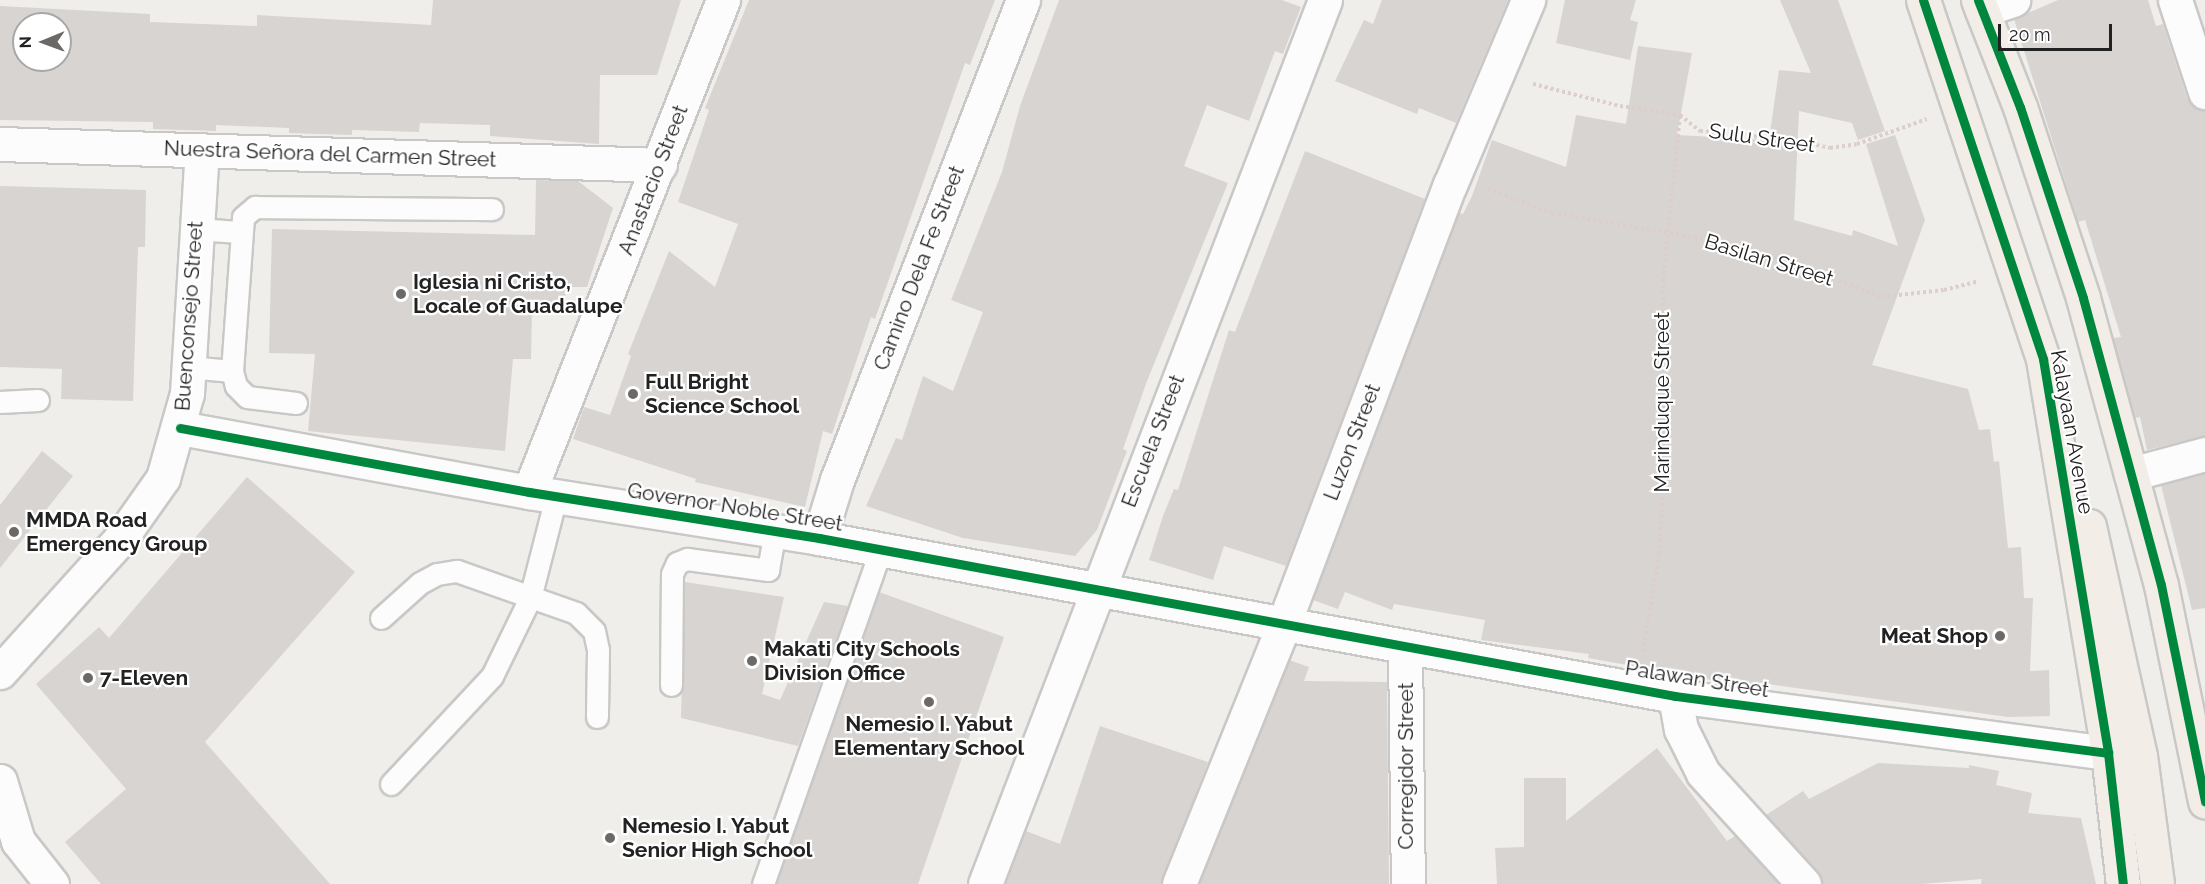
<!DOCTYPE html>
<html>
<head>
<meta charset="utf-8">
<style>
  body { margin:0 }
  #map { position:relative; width:2205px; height:884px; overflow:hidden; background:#f0eeeb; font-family:Raleway,sans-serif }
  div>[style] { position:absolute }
  .building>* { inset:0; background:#d7d4d2 }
  .path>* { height:4px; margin-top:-2px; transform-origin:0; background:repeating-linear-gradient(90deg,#dccecd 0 3px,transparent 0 6px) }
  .roads { filter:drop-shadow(2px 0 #c9c8c7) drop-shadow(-2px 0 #c9c8c7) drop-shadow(0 2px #c9c8c7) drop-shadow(0 -2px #c9c8c7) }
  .service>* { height:21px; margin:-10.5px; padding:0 10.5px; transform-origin:10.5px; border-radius:10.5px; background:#fdfcfc }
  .minor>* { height:33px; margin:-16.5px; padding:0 16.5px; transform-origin:16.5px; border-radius:16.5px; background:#fdfcfc }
  .primary>* { height:33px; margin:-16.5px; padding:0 16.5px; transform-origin:16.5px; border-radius:16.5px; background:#f3ede7 }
  .cycleway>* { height:9px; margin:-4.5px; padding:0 4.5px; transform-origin:4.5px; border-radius:4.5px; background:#00873e }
  .dots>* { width:16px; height:16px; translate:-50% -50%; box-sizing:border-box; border:3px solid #fff; border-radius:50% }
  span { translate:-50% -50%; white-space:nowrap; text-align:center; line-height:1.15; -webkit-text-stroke:4.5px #fff; paint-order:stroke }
  .street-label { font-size:21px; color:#222 }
  .poi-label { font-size:21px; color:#222; font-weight:700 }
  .left { translate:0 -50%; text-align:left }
  .right { translate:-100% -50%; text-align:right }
  .north { position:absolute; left:12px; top:12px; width:60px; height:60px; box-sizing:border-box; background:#fff; border:2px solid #a7a7a7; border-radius:50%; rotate:269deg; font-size:16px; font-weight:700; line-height:24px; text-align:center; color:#222 }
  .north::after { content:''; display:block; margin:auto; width:21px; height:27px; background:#6a6968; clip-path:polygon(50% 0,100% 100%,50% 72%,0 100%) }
  .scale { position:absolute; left:1998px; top:24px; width:114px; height:27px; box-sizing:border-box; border:3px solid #222; border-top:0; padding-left:8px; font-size:18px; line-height:21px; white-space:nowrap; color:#222; -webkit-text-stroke:4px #fff; paint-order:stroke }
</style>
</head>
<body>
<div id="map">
  <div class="building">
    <i style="clip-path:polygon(evenodd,433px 0,681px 0,657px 75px,600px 75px,599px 144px,490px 136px,490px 125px,420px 123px,419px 132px,352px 130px,352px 135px,289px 133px,289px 128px,216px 125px,216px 131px,153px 129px,153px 122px,0 120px,0 6px,150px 14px,150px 22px,257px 26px,257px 15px,431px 25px,433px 0,24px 24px,60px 24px,60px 60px,24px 60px,24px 24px)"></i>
    <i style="clip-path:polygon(749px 0,995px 0,970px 65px,965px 63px,875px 319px,871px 317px,832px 434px,823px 431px,805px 507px,695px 482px,696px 479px,573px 439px,584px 407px,610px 415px,631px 356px,628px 354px,669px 251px,715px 287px,738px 224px,678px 202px,709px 110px,705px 108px)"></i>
    <i style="clip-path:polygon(1059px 0,1282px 0,1301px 7px,1283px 54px,1275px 51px,1249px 121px,1207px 105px,1184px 166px,1228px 183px,1147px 381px,1123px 449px,1127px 451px,1097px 530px,1075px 556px,963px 538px,866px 506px,896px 438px,902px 440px,923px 376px,953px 391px,983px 312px,951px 300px,1002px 172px,1020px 106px)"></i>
    <i style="clip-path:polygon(1382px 0,1508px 0,1456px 123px,1419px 108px,1417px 114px,1335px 81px,1364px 20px,1373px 24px)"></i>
    <i style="clip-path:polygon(1565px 0,1636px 0,1630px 20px,1638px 22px,1630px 60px,1556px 43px)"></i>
    <i style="clip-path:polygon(1780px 0,1838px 0,1885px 131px,1858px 140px,1852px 123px,1799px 111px,1794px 220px,1852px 236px,1853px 230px,1898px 246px,1866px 144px,1895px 135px,1925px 220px,1872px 365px,1968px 389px,1979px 430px,1990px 429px,1994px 462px,1999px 461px,2008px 548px,2021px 547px,2024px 598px,2033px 598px,2030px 671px,2049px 670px,2050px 716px,2008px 717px,1759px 683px,1758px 688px,1750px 687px,1588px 658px,1589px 654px,1481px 640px,1485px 620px,1394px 604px,1392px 610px,1345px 592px,1338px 609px,1313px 600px,1459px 213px,1463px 214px,1472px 196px,1492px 140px,1566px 167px,1576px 115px,1626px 124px,1638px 46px,1692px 53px,1677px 135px,1769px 140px,1779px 70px,1811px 73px)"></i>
    <i style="clip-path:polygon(2058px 0,2148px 0,2156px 26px,2163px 24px,2187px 98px,2193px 106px,2205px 110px,2205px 436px,2147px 450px,2140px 417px,2135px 418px,2113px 338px,2121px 337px,2085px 220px,2078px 222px,2014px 19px)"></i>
    <i style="clip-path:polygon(1305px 151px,1425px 199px,1286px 566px,1224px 546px,1213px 580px,1149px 560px,1163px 516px,1174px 489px,1178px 490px,1229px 330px,1235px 332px)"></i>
    <i style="clip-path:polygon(536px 180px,578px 181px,613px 208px,587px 287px,566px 287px,565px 310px,532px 309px,531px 359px,513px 359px,505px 451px,308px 431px,315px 354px,269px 353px,272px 229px,535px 235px)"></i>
    <i style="clip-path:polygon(0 186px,146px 190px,145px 247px,138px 247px,133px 401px,61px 399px,62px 369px,0 367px)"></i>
    <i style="clip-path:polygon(42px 451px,73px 476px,0 568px,0 505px)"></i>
    <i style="clip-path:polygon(2205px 473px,2205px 608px,2192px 610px,2161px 485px)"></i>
    <i style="clip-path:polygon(247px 477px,355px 572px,205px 742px,330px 884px,101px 884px,65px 842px,126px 789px,36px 684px,99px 627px,109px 638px)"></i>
    <i style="clip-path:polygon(685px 582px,784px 597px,762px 694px,780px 700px,824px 602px,848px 606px,798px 746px,681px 718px)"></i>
    <i style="clip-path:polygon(879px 592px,1004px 637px,918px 884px,777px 884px)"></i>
    <i style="clip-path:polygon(1289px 660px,1309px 667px,1304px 681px,1387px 682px,1389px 884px,1199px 884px)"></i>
    <i style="clip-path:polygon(1100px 726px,1208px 762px,1161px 884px,1006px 884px,1026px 831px,1060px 844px)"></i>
    <i style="clip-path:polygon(1657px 748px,1727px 841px,1735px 836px,1779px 884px,1497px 884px,1495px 848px,1524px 847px,1524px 778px,1566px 778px,1566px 821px)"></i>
    <i style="clip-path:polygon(1878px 763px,1969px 768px,1969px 765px,1999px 771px,1996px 785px,2032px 793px,2028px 813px,2081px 818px,2096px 884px,1981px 884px,1982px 879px,1922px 884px,1822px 884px,1818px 871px,1766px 815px,1803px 791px,1809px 799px)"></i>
  </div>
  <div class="path">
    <i style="left:1533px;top:84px;width:90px;rotate:14.2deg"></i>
    <i style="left:1620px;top:106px;width:61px;rotate:8.5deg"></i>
    <i style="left:1680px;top:115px;width:26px;rotate:39deg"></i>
    <i style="left:1700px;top:131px;width:93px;rotate:5.5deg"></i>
    <i style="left:1793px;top:140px;width:38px;rotate:12deg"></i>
    <i style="left:1830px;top:148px;width:27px;rotate:-8deg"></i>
    <i style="left:1857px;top:144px;width:74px;rotate:-19.7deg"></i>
    <i style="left:1488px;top:189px;width:68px;rotate:20.6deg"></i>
    <i style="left:1552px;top:213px;width:179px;rotate:9.7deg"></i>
    <i style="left:1728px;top:243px;width:87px;rotate:17.4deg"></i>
    <i style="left:1811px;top:269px;width:75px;rotate:21.8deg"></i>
    <i style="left:1881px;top:297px;width:63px;rotate:-6.3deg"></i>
    <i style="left:1944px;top:290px;width:36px;rotate:-14deg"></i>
    <i style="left:1643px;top:652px;width:99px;rotate:-80.7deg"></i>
    <i style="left:1659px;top:554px;width:116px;rotate:-86.5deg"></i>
    <i style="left:1666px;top:438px;width:158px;rotate:-91.1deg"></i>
    <i style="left:1663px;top:280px;width:166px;rotate:-84.1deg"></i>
  </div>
  <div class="roads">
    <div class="service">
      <i style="left:197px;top:229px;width:42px;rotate:4.1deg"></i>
      <i style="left:188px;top:367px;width:44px;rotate:5.2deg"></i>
      <i style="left:0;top:402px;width:38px;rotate:-3deg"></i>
      <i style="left:296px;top:403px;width:49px;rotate:-173deg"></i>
      <i style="left:247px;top:397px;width:16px;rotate:-135deg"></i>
      <i style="left:236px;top:386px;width:16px;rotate:-105deg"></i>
      <i style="left:232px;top:371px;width:154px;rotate:-85.9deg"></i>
      <i style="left:243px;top:217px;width:16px;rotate:-40deg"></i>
      <i style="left:255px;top:207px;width:237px;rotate:0.5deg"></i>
      <i style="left:381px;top:618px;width:52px;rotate:-41.9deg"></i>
      <i style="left:420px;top:583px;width:19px;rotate:-28deg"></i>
      <i style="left:437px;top:574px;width:20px;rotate:-9deg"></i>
      <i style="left:457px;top:571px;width:126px;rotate:19.4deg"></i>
      <i style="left:576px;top:613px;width:25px;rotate:45deg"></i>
      <i style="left:594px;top:631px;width:19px;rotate:78deg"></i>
      <i style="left:598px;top:650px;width:67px;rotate:90.9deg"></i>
      <i style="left:671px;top:685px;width:111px;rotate:-89.5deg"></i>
      <i style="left:672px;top:574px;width:12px;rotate:-66deg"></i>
      <i style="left:677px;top:563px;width:11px;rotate:-22deg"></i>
      <i style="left:687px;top:559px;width:82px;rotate:7.7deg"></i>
      <i style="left:768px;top:570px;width:40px;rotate:-80deg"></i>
      <i style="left:391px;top:784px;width:148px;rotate:-46.9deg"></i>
      <i style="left:492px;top:676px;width:87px;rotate:-64deg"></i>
      <i style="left:530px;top:598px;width:104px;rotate:-75.6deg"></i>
      <i style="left:763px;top:884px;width:355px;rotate:-70.6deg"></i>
    </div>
    <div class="minor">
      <i style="left:2175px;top:0;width:97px;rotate:71.9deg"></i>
      <i style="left:1982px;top:10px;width:33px;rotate:-18deg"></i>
      <i style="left:0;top:144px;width:660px;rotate:1.82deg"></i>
      <i style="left:180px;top:428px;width:355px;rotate:10.4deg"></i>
      <i style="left:529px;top:492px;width:294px;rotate:9deg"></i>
      <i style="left:819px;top:538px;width:870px;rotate:10.46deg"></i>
      <i style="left:1675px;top:696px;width:437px;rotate:7.5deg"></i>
      <i style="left:2131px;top:474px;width:77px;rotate:-15.1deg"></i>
      <i style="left:529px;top:492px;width:529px;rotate:-68.48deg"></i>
      <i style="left:819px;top:538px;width:61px;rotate:-72.8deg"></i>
      <i style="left:837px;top:480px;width:515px;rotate:-68.82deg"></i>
      <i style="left:1405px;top:647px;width:237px;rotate:89.3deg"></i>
      <i style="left:0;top:672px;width:179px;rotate:-47.9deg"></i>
      <i style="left:120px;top:539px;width:75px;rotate:-54.8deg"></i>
      <i style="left:163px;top:478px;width:88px;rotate:-74.2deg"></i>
      <i style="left:187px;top:393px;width:243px;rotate:-86.5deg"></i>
      <i style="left:1675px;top:696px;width:34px;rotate:80deg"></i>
      <i style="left:1681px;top:729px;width:49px;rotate:63.4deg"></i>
      <i style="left:1703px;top:773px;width:150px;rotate:47.7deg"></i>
      <i style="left:0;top:781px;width:63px;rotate:73.3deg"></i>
      <i style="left:18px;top:841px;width:55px;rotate:51.7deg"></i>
      <i style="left:985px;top:884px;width:947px;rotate:-68.96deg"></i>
      <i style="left:1179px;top:884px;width:278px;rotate:-68deg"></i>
      <i style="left:1283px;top:626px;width:472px;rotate:-69.3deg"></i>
      <i style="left:1450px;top:185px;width:201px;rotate:-67.1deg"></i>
    </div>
    <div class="primary">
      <i style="left:1923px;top:0;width:379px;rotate:71.5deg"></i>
      <i style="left:2043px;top:359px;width:399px;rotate:80.6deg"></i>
      <i style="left:2108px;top:753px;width:132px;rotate:83.5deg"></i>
      <i style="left:1978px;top:0;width:115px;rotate:68.6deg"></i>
      <i style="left:2020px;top:107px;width:201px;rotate:71.7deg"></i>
      <i style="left:2083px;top:298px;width:297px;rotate:74.8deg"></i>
      <i style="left:2161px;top:585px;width:221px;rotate:78.5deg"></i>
      <i style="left:2089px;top:526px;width:236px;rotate:77.5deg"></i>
      <i style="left:2140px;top:756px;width:129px;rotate:82.4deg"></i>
    </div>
  </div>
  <div class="cycleway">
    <i style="left:1923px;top:0;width:379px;rotate:71.5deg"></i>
    <i style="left:2043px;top:359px;width:399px;rotate:80.6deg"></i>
    <i style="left:2108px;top:753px;width:132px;rotate:83.5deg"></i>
    <i style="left:1978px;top:0;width:115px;rotate:68.6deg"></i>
    <i style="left:2020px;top:107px;width:201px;rotate:71.7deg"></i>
    <i style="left:2083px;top:298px;width:297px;rotate:74.8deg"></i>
    <i style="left:2161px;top:585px;width:221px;rotate:78.5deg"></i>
    <i style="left:180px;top:428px;width:355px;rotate:10.4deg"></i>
    <i style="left:529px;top:492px;width:294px;rotate:9deg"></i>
    <i style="left:819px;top:538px;width:870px;rotate:10.46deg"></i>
    <i style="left:1675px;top:696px;width:437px;rotate:7.5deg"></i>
  </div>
  <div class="dots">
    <i style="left:401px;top:294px;background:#6a6968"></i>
    <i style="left:633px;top:394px;background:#6a6968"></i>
    <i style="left:14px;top:532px;background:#6a6968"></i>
    <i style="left:2000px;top:636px;background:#6a6968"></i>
    <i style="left:752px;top:661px;background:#6a6968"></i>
    <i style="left:88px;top:678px;background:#6a6968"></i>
    <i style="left:929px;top:702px;background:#6a6968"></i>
    <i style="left:610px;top:838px;background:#6a6968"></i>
  </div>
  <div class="street-label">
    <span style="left:1762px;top:138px;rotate:8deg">Sulu Street</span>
    <span style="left:330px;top:154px;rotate:2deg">Nuestra Señora del Carmen Street</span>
    <span style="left:653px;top:180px;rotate:-69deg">Anastacio Street</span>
    <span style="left:1769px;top:260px;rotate:17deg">Basilan Street</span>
    <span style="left:919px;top:268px;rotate:-69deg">Camino Dela Fe Street</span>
    <span style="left:189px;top:316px;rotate:-86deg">Buenconsejo Street</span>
    <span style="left:1662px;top:402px;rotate:-90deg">Marinduque Street</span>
    <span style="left:2072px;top:432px;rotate:80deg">Kalayaan Avenue</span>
    <span style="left:1153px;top:441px;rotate:-69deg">Escuela Street</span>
    <span style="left:1352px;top:442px;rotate:-69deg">Luzon Street</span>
    <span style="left:735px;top:507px;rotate:9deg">Governor Noble Street</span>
    <span style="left:1697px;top:679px;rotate:9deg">Palawan Street</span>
    <span style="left:1406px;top:766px;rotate:-90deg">Corregidor Street</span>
  </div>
  <div class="poi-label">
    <span class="left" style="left:413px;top:294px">Iglesia ni Cristo,<br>Locale of Guadalupe</span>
    <span class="left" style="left:645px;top:394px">Full Bright<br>Science School</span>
    <span class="left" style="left:26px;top:532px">MMDA Road<br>Emergency Group</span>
    <span class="right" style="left:1988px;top:636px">Meat Shop</span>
    <span class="left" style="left:764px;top:661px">Makati City Schools<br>Division Office</span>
    <span class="left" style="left:100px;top:678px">7-Eleven</span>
    <span style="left:929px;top:736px">Nemesio I. Yabut<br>Elementary School</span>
    <span class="left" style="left:622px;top:838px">Nemesio I. Yabut<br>Senior High School</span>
  </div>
  <div class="north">N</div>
  <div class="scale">20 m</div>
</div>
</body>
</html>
